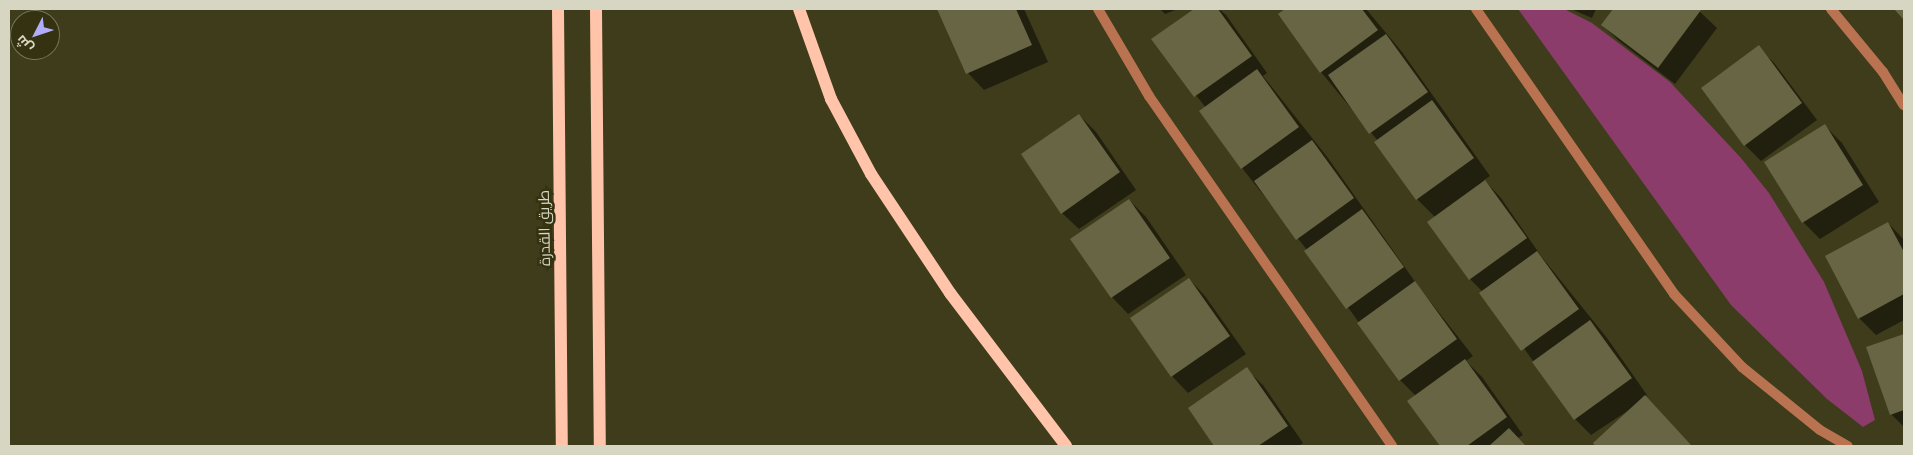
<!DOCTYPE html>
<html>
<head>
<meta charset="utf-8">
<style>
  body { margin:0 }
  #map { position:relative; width:1913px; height:455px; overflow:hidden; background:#3e3c1b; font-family:Cabin,Cairo,sans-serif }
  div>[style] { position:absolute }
  .green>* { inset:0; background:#8b3c6b }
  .shadow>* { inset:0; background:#0007 }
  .building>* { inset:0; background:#676543 }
  .minor>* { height:10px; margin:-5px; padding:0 5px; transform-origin:5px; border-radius:5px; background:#ba7351 }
  .tertiary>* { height:10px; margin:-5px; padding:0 5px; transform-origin:5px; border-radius:5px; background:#ba7351 }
  .primary>* { height:12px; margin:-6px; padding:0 6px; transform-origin:6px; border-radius:6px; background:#ffc4a9 }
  span { translate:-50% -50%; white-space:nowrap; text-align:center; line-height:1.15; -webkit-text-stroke:5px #343210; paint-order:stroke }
  .street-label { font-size:15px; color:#d6d6c3 }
  .frame { position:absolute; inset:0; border:10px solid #d6d6c3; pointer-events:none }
  .north { position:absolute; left:10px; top:10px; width:50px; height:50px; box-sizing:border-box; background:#343210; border:1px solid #757458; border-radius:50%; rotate:229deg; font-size:14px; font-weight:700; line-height:20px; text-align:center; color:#d6d6c3 }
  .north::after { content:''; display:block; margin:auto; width:18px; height:22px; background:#b1adfa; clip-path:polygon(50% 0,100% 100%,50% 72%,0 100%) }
</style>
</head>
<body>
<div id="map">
  <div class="green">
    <i style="clip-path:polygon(1518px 9px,1564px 9px,1592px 23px,1670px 82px,1741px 158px,1769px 193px,1824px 282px,1862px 371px,1875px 420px,1863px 427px,1827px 399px,1731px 305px)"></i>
  </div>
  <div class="shadow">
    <i style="clip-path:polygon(939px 9px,1024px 9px,1048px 62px,984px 90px,968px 73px)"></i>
    <i style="clip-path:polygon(1160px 9px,1178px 9px,1165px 14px)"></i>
    <i style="clip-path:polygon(1196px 9px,1219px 9px,1226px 15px,1267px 73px,1263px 76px,1328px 158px,1418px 286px,1473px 356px,1466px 361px,1482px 377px,1523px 435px,1518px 438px,1526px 446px,1441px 446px,1409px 402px,1416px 396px,1400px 380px,1307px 250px,1242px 168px,1206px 108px,1153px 40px)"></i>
    <i style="clip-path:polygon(1287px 9px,1366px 9px,1402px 52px,1490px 176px,1484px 180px,1501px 198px,1541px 256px,1607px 338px,1647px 395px,1645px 397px,1692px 446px,1597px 446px,1595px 443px,1635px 406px,1591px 435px,1575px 419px,1483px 292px,1470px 279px,1435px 217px,1417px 199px,1376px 143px,1378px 141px,1321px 72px,1280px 14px)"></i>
    <i style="clip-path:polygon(1571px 9px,1596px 9px,1592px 18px)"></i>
    <i style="clip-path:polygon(1614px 9px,1697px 9px,1717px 28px,1675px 84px,1619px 41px,1602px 25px)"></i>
    <i style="clip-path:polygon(1758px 47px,1775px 64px,1817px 120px,1761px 161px,1745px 145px)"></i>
    <i style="clip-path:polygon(1079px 115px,1096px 132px,1136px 190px,1079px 229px,1062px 213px)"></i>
    <i style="clip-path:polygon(1825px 126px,1842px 143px,1879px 202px,1820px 239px,1803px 222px,1766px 163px)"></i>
    <i style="clip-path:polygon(1129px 200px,1146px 217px,1186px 275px,1128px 314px,1112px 297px)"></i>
    <i style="clip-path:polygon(1888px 223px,1904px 240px,1904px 320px,1876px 335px,1859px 318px)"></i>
    <i style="clip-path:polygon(1189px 279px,1205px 296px,1246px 354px,1188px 393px,1172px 376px)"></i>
    <i style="clip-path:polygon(1904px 335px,1904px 427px,1891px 414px,1868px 348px)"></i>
    <i style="clip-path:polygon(1246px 369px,1263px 385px,1303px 443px,1299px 446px,1216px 446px,1190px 408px)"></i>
  </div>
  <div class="building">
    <i style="clip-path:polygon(937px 9px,1016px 9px,1032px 45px,966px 74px)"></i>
    <i style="clip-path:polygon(1194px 9px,1218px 9px,1252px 56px,1194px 97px,1151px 39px)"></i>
    <i style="clip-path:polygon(1285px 9px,1362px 9px,1378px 30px,1320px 73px,1278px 14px)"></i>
    <i style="clip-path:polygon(1613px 9px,1699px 9px,1701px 10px,1658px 68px,1601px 25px)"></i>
    <i style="clip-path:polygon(1894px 9px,1904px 9px,1904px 20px)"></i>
    <i style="clip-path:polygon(1386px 34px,1428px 92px,1369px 134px,1328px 75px)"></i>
    <i style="clip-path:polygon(1759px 45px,1802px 103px,1744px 146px,1701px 88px)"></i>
    <i style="clip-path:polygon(1257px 69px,1299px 127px,1241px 169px,1199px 111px)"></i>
    <i style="clip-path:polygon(1432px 100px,1474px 158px,1416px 200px,1374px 142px)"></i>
    <i style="clip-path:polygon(1079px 114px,1120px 172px,1061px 214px,1021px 154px)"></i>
    <i style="clip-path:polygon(1825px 124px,1863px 185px,1802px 223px,1764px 162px)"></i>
    <i style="clip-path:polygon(1312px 140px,1354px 198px,1296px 240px,1254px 181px)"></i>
    <i style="clip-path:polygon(1485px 180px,1527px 238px,1469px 280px,1427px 222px)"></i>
    <i style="clip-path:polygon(1129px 199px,1170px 258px,1111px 298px,1070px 239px)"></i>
    <i style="clip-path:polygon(1362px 209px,1404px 267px,1346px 309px,1304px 251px)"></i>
    <i style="clip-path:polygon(1888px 222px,1904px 252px,1904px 294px,1858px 319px,1825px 256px)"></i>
    <i style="clip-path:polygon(1537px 251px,1579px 309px,1521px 351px,1479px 293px)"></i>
    <i style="clip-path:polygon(1189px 278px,1230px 336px,1171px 377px,1130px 318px)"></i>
    <i style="clip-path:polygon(1415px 281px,1457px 339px,1399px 381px,1357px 323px)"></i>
    <i style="clip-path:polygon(1590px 320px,1632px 378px,1574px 420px,1532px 362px)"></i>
    <i style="clip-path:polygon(1904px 334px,1904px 410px,1890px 415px,1866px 347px)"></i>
    <i style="clip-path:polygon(1465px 359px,1507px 417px,1467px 446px,1440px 446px,1407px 401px)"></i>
    <i style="clip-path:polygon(1247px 367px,1288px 426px,1258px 446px,1214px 446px,1188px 408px)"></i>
    <i style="clip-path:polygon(1645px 395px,1692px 446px,1595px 446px,1593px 443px)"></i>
    <i style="clip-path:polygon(1509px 428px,1526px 446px,1489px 446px)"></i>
  </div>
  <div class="minor">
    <i style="left:1098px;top:9px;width:101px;rotate:59.6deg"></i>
    <i style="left:1149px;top:96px;width:426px;rotate:55.2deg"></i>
    <i style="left:1831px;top:9px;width:82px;rotate:50.5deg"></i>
    <i style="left:1883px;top:72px;width:39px;rotate:58deg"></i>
  </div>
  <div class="tertiary">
    <i style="left:1476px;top:9px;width:347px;rotate:55.2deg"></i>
    <i style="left:1674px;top:294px;width:100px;rotate:47deg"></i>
    <i style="left:1742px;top:367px;width:100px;rotate:38.9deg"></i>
    <i style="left:1820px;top:430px;width:32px;rotate:30deg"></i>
  </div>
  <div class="primary">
    <i style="left:558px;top:9px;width:437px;rotate:89.5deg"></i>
    <i style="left:596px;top:9px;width:437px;rotate:89.5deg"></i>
    <i style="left:799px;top:9px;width:96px;rotate:70.4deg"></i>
    <i style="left:831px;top:99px;width:85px;rotate:61.9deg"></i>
    <i style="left:871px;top:174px;width:143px;rotate:56.4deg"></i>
    <i style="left:950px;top:293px;width:192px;rotate:52.8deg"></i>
  </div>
  <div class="street-label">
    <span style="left:545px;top:228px;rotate:-91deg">طريق القدرة</span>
  </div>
  <div class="frame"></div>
  <div class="north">ش</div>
</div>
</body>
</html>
